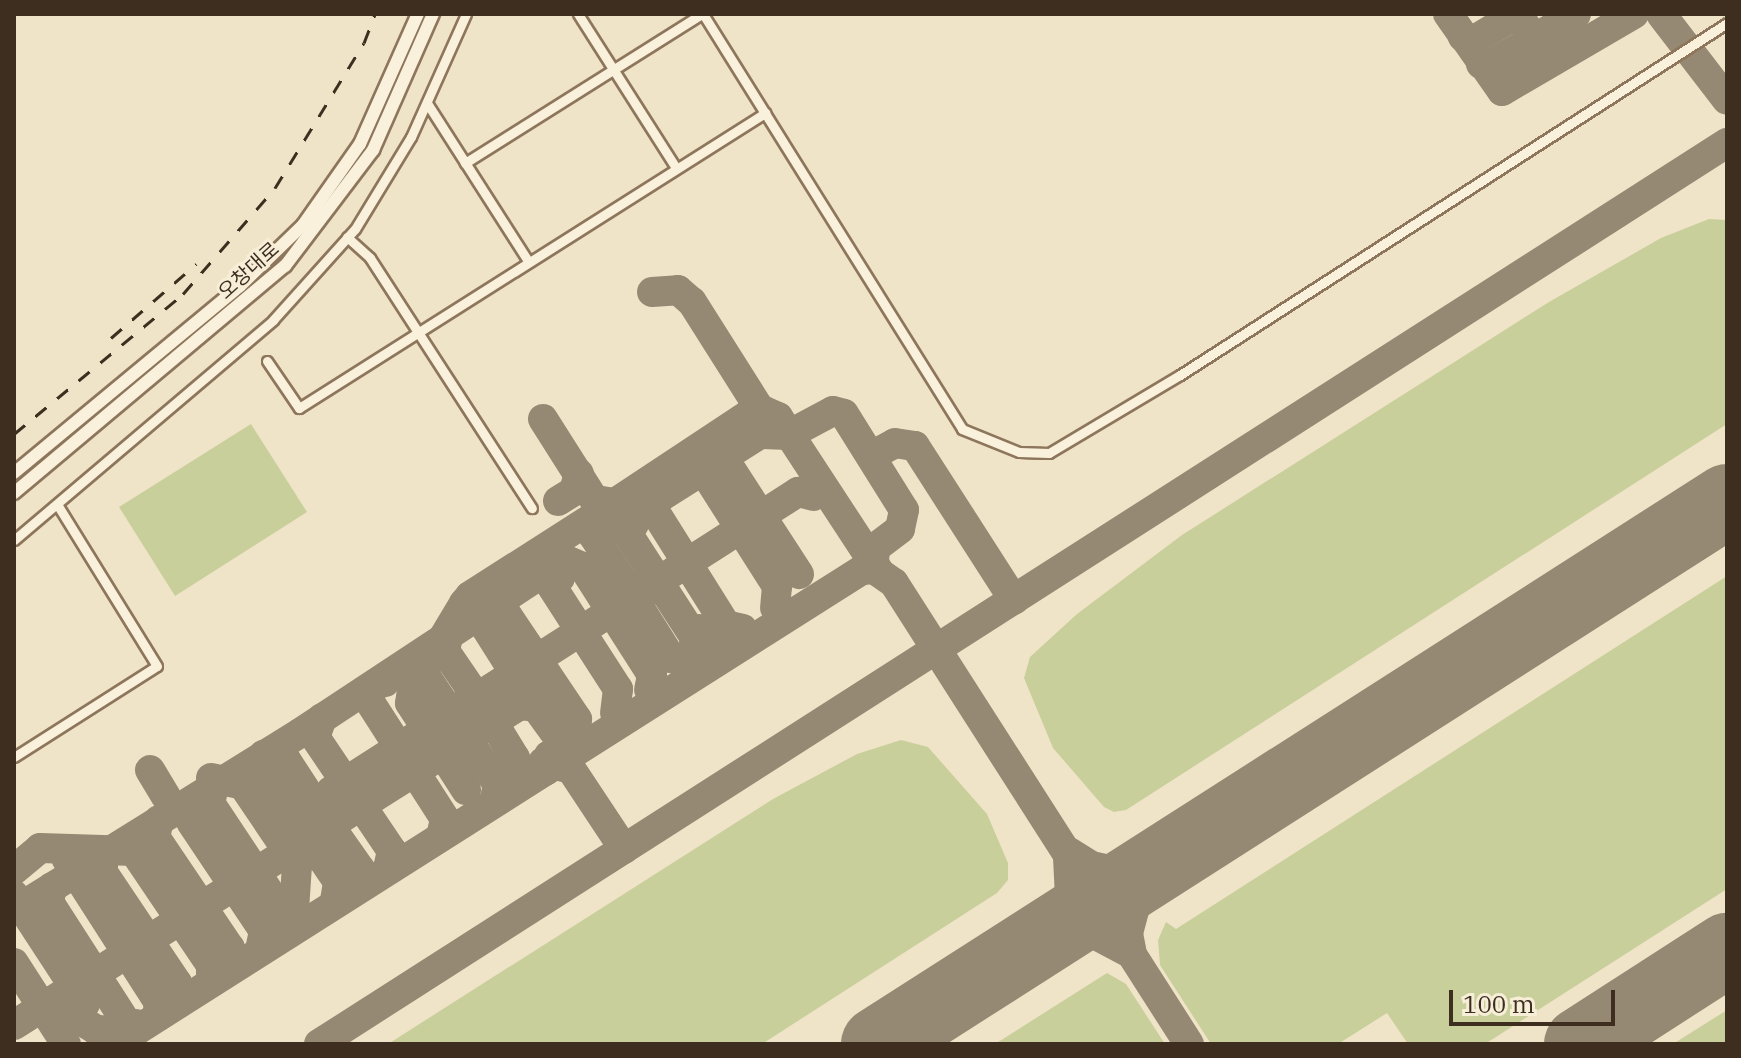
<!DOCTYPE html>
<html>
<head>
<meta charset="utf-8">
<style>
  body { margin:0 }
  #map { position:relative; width:1741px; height:1058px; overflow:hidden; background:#f0e4c8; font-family:"IBM Plex Serif","Noto Sans KR",serif }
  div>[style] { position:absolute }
  .green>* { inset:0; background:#c9cf9b }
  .taxiway>* { height:30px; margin:-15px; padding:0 15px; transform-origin:15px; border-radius:15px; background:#968974 }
  .runway>* { height:74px; margin:-37px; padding:0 37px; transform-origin:37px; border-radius:37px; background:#968974 }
  .roads { filter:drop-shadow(2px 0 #8d765c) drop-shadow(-2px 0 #8d765c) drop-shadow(0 2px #8d765c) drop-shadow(0 -2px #8d765c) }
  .minor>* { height:9px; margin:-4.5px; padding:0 4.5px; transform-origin:4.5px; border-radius:4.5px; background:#faf1dc }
  .secondary>* { height:12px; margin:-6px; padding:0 6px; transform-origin:6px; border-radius:6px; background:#faf1dc }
  .rail>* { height:3px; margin-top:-1.5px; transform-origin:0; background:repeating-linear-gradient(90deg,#3d2e20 0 14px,transparent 0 28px) }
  span { translate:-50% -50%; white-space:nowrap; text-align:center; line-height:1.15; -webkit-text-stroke:6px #f7eed8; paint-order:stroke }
  .street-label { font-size:20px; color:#3d2e20 }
  .frame { position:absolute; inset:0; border:16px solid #3d2e20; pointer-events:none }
  .scale { position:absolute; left:1449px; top:990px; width:166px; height:36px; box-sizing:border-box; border:4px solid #3d2e20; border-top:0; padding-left:10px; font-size:24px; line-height:28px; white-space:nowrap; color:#3d2e20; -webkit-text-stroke:6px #f7eed8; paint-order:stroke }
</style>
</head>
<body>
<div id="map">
  <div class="green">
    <i style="clip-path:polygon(1709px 219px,1727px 220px,1727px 424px,1126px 810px,1114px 812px,1104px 807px,1053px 748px,1024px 678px,1030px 657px,1077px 614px,1182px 535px,1549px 302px,1661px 238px)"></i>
    <i style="clip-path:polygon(251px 424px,307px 512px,175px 596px,119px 507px)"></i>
    <i style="clip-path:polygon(1727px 576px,1727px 889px,1485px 1044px,1408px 1044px,1387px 1013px,1338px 1044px,1211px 1044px,1160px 965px,1158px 940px,1166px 922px,1176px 929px)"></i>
    <i style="clip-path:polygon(901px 740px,928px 747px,987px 814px,1008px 863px,1008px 880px,997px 893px,762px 1044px,388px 1044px,773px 799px,857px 754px)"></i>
    <i style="clip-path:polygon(1107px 973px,1126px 984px,1165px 1044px,995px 1044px)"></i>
    <i style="clip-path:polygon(1727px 1010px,1727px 1044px,1673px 1044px)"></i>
  </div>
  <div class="taxiway">
    <i style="left:1448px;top:14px;width:94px;rotate:55deg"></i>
    <i style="left:1502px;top:91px;width:153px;rotate:-30.3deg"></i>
    <i style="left:1518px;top:14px;width:50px;rotate:57.3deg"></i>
    <i style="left:1661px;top:14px;width:108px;rotate:52.5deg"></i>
    <i style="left:1463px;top:37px;width:13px;rotate:9deg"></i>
    <i style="left:1476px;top:39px;width:48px;rotate:-31.4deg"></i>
    <i style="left:1481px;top:64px;width:9px;rotate:6deg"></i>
    <i style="left:1490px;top:65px;width:100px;rotate:-30.7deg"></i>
    <i style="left:652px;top:292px;width:26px;rotate:-4deg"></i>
    <i style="left:678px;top:290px;width:18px;rotate:41deg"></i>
    <i style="left:692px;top:302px;width:148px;rotate:57.7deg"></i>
    <i style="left:543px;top:419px;width:114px;rotate:57.6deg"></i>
    <i style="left:871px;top:456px;width:27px;rotate:-28deg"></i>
    <i style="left:895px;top:443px;width:20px;rotate:9deg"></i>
    <i style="left:915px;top:446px;width:183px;rotate:57.3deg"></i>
    <i style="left:727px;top:467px;width:15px;rotate:-164deg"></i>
    <i style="left:713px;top:463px;width:18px;rotate:99deg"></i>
    <i style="left:710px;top:481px;width:125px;rotate:57.5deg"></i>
    <i style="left:777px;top:586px;width:22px;rotate:95deg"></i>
    <i style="left:732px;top:471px;width:123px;rotate:57deg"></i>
    <i style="left:558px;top:501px;width:19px;rotate:-32deg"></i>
    <i style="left:574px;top:491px;width:18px;rotate:-74deg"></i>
    <i style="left:634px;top:524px;width:14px;rotate:-73deg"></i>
    <i style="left:638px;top:511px;width:19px;rotate:12deg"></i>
    <i style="left:657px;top:515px;width:130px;rotate:57.9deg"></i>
    <i style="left:726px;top:625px;width:17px;rotate:13deg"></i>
    <i style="left:605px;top:532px;width:183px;rotate:-32.3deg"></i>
    <i style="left:760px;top:434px;width:28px;rotate:2deg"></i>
    <i style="left:788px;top:435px;width:51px;rotate:-28.1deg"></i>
    <i style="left:833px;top:411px;width:11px;rotate:15deg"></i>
    <i style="left:844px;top:414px;width:113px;rotate:58deg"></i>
    <i style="left:904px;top:510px;width:19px;rotate:102deg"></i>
    <i style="left:900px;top:529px;width:31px;rotate:143deg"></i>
    <i style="left:875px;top:548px;width:15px;rotate:94deg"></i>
    <i style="left:528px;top:564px;width:13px;rotate:18deg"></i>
    <i style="left:540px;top:568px;width:144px;rotate:57.2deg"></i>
    <i style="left:618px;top:689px;width:24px;rotate:97deg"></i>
    <i style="left:560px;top:578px;width:19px;rotate:-78deg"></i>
    <i style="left:564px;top:559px;width:21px;rotate:23deg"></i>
    <i style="left:583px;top:567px;width:128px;rotate:57.4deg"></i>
    <i style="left:652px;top:675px;width:15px;rotate:101deg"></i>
    <i style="left:699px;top:629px;width:11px;rotate:56deg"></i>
    <i style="left:705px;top:638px;width:18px;rotate:16deg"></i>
    <i style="left:722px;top:643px;width:18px;rotate:-77deg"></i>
    <i style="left:448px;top:636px;width:15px;rotate:101deg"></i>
    <i style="left:445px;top:651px;width:46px;rotate:55.6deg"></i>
    <i style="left:471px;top:689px;width:18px;rotate:106deg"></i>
    <i style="left:466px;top:706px;width:15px;rotate:8deg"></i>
    <i style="left:481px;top:708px;width:18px;rotate:49deg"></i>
    <i style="left:493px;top:722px;width:42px;rotate:58.6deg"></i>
    <i style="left:515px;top:758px;width:19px;rotate:96deg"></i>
    <i style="left:423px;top:657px;width:12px;rotate:99deg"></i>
    <i style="left:421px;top:669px;width:139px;rotate:56.4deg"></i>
    <i style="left:498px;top:785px;width:18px;rotate:103deg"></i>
    <i style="left:385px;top:682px;width:10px;rotate:169deg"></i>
    <i style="left:375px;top:684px;width:17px;rotate:115deg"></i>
    <i style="left:368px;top:699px;width:143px;rotate:57.3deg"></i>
    <i style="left:445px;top:819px;width:17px;rotate:103deg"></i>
    <i style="left:322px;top:718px;width:20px;rotate:110deg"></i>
    <i style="left:315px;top:737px;width:138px;rotate:56deg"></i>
    <i style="left:392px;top:851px;width:18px;rotate:103deg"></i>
    <i style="left:543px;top:762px;width:29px;rotate:14deg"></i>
    <i style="left:571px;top:769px;width:96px;rotate:56.5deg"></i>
    <i style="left:150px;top:770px;width:31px;rotate:59deg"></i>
    <i style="left:545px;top:771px;width:375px;rotate:-32.4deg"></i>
    <i style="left:862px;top:570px;width:12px;rotate:-5deg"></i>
    <i style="left:874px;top:569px;width:24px;rotate:35deg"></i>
    <i style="left:894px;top:583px;width:547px;rotate:57.38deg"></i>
    <i style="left:211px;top:778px;width:33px;rotate:12deg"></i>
    <i style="left:243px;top:785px;width:97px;rotate:56deg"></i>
    <i style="left:297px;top:865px;width:45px;rotate:93.8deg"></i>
    <i style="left:294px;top:910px;width:27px;rotate:132deg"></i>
    <i style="left:214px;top:786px;width:17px;rotate:103deg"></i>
    <i style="left:210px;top:803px;width:134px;rotate:56.5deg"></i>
    <i style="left:284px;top:915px;width:21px;rotate:95deg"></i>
    <i style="left:466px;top:790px;width:103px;rotate:-122.8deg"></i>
    <i style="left:410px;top:703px;width:13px;rotate:-81deg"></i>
    <i style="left:412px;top:690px;width:101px;rotate:-59.1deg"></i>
    <i style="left:464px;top:603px;width:9px;rotate:-49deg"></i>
    <i style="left:470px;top:596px;width:148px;rotate:-32.6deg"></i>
    <i style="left:595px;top:516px;width:3px;rotate:-45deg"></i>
    <i style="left:597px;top:514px;width:12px"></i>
    <i style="left:609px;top:514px;width:14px;rotate:36deg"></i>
    <i style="left:620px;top:522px;width:138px;rotate:57.1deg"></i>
    <i style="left:695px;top:638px;width:25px;rotate:99deg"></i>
    <i style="left:691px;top:663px;width:21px;rotate:-166deg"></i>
    <i style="left:671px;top:658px;width:60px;rotate:-122.1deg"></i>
    <i style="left:639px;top:607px;width:17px;rotate:-73deg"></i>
    <i style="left:644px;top:591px;width:19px;rotate:-164deg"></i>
    <i style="left:626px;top:586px;width:61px;rotate:-122.9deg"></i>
    <i style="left:593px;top:535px;width:4px;rotate:-104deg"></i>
    <i style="left:592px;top:531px;width:15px;rotate:-79deg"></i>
    <i style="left:595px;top:516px;width:13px;rotate:-81deg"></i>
    <i style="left:597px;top:503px;width:3px;rotate:-108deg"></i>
    <i style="left:596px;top:500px;width:19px;rotate:9deg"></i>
    <i style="left:615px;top:503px;width:159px;rotate:-33.5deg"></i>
    <i style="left:748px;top:415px;width:13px;rotate:-27deg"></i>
    <i style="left:760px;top:409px;width:20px;rotate:24deg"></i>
    <i style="left:778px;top:417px;width:186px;rotate:56.8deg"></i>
    <i style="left:331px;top:791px;width:555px;rotate:-32.63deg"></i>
    <i style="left:798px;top:492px;width:16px;rotate:14deg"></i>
    <i style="left:317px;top:818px;width:6px;rotate:-31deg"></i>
    <i style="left:322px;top:815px;width:66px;rotate:54.9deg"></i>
    <i style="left:360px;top:869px;width:19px;rotate:96deg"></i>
    <i style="left:159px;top:820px;width:17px;rotate:103deg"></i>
    <i style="left:155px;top:837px;width:134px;rotate:56deg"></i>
    <i style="left:230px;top:948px;width:21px;rotate:87deg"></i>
    <i style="left:191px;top:822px;width:131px;rotate:56.2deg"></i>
    <i style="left:264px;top:931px;width:19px;rotate:102deg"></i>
    <i style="left:319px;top:832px;width:17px;rotate:-80deg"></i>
    <i style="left:322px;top:815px;width:66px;rotate:-123.2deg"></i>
    <i style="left:286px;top:760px;width:23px;rotate:-167deg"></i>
    <i style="left:264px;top:755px;width:15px;rotate:98deg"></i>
    <i style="left:262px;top:770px;width:135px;rotate:55.8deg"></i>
    <i style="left:338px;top:882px;width:20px;rotate:99deg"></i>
    <i style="left:1069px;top:852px;width:26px;rotate:32deg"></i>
    <i style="left:1091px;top:866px;width:19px;rotate:12deg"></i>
    <i style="left:1110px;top:870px;width:30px;rotate:-2deg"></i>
    <i style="left:1140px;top:869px;width:30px;rotate:-20deg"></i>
    <i style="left:105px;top:854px;width:17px;rotate:100deg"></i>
    <i style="left:102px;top:871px;width:135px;rotate:56.2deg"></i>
    <i style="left:177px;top:983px;width:20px;rotate:84deg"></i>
    <i style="left:66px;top:858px;width:172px;rotate:57.3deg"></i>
    <i style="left:159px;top:1003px;width:14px;rotate:98deg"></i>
    <i style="left:14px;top:870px;width:34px;rotate:-40deg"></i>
    <i style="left:40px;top:848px;width:94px;rotate:1.8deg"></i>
    <i style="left:134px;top:851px;width:138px;rotate:56deg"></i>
    <i style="left:211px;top:965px;width:17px;rotate:90deg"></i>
    <i style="left:52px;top:887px;width:15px;rotate:101deg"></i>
    <i style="left:49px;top:902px;width:143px;rotate:57.3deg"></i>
    <i style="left:14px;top:895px;width:130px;rotate:56.9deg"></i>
    <i style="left:14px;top:911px;width:337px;rotate:-31.9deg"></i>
    <i style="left:300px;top:733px;width:302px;rotate:-33.4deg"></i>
    <i style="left:1044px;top:938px;width:49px;rotate:-57.6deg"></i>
    <i style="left:1070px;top:897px;width:40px;rotate:-92.9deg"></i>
    <i style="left:1044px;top:938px;width:50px;rotate:-4.6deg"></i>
    <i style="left:1094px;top:934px;width:38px;rotate:28deg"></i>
    <i style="left:1132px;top:954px;width:21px;rotate:-101deg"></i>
    <i style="left:1128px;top:933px;width:30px;rotate:-75deg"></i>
    <i style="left:1136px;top:904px;width:55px;rotate:-54.6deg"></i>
    <i style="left:14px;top:963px;width:96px;rotate:57.3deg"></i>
    <i style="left:66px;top:1011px;width:36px;rotate:32deg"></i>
    <i style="left:96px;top:1030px;width:30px;rotate:2deg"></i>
    <i style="left:126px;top:1031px;width:12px;rotate:-35deg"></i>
    <i style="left:14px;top:1025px;width:599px;rotate:-32.31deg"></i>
    <i style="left:520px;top:705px;width:16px;rotate:7deg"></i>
    <i style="left:536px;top:707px;width:37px;rotate:54deg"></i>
    <i style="left:558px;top:737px;width:16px;rotate:7deg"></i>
    <i style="left:574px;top:739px;width:20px;rotate:-81deg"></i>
    <i style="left:577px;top:719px;width:125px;rotate:-123.9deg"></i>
    <i style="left:507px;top:615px;width:20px;rotate:-165deg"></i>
    <i style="left:488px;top:610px;width:18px;rotate:96deg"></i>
    <i style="left:486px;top:628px;width:93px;rotate:57.7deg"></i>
    <i style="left:115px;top:1044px;width:509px;rotate:-32.41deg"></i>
    <i style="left:545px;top:771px;width:16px;rotate:-76deg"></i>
    <i style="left:319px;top:1044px;width:1672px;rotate:-32.62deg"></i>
  </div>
  <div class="runway">
    <i style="left:878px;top:1044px;width:1008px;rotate:-32.6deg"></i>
    <i style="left:1581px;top:1044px;width:174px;rotate:-32.8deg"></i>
  </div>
  <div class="roads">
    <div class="minor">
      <i style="left:578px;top:14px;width:183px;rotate:57.5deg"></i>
      <i style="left:703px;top:14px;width:489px;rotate:58deg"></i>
      <i style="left:962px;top:429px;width:61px;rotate:22deg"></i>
      <i style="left:1019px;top:452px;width:30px;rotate:2deg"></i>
      <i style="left:1049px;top:453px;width:152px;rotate:-30.8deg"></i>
      <i style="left:1180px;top:375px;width:650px;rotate:-32.76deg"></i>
      <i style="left:427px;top:103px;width:188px;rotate:57.4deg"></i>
      <i style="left:465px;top:163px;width:280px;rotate:-32.2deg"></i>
      <i style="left:347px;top:237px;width:31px;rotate:42deg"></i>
      <i style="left:370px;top:258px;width:298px;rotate:57.1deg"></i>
      <i style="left:267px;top:361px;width:57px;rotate:55.8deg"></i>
      <i style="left:299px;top:408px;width:552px;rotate:-32.34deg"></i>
      <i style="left:14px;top:540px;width:340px;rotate:-40.3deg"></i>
      <i style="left:273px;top:320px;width:122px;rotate:-48deg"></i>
      <i style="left:355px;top:229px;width:108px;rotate:-58.7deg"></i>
      <i style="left:411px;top:137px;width:135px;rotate:-65.9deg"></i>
      <i style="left:14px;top:757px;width:169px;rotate:-32.5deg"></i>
      <i style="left:157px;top:666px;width:190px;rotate:-121.7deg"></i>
    </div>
    <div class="secondary">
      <i style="left:14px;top:473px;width:293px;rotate:-39.6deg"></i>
      <i style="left:240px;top:286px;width:88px;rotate:-44.1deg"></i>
      <i style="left:303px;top:225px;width:99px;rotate:-54.9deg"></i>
      <i style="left:360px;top:144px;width:142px;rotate:-66deg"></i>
      <i style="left:14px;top:493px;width:354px;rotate:-40deg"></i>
      <i style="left:285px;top:266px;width:146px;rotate:-52.8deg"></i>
      <i style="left:373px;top:150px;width:149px;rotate:-66.2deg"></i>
    </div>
  </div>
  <div class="rail">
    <i style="left:111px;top:338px;width:113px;rotate:-41deg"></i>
    <i style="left:14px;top:434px;width:219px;rotate:-39.6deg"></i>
    <i style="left:183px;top:294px;width:140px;rotate:-49deg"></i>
    <i style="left:275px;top:188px;width:170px;rotate:-58.5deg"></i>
    <i style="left:364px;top:43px;width:31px;rotate:-69deg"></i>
  </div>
  <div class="street-label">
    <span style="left:248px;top:270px;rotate:-42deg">오창대로</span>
  </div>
  <div class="frame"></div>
  <div class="scale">100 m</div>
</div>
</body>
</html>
